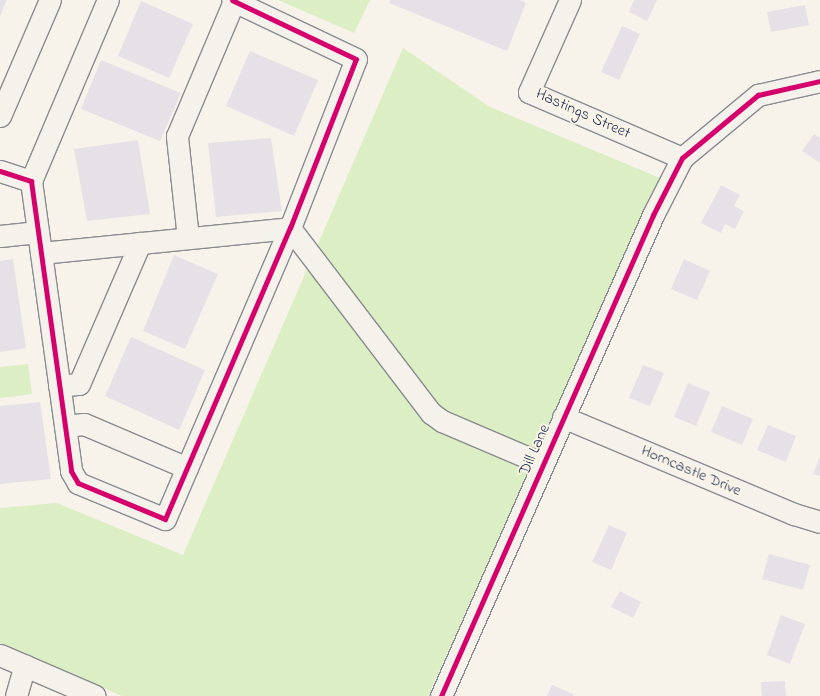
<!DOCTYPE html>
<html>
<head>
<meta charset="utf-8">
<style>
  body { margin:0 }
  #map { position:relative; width:820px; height:696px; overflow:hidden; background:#f7f3ea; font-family:"Indie Flower",sans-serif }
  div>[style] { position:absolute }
  .green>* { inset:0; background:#dceec3 }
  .building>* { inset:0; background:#e6e1e7 }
  .roads { filter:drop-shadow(1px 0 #8a8c91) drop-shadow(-1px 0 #8a8c91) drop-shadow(0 1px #8a8c91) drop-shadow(0 -1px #8a8c91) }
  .minor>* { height:21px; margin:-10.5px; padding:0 10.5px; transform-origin:10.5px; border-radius:10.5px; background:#f5f2ec }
  .cycleway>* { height:5px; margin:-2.5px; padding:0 2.5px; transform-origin:2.5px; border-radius:2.5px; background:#d6006c }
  span { translate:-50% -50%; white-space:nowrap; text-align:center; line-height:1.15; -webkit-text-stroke:4px #fcf5e5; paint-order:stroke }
  .street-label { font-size:16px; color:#1b2f5e }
</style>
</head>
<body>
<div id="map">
  <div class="green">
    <i style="clip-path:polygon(278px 0,370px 0,354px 33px)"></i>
    <i style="clip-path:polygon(403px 48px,490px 107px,660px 178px,428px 696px,122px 696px,0 643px,0 508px,57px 503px,183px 555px)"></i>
    <i style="clip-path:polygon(28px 364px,32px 394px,0 398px,0 367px)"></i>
  </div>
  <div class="building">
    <i style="clip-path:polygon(0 0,7px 0,0 16px)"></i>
    <i style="clip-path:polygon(390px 0,520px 0,526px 3px,507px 51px,389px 3px)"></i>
    <i style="clip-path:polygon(634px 0,657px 0,647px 21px,629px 12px)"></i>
    <i style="clip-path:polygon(141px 1px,193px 24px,169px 78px,118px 56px)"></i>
    <i style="clip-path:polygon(805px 5px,809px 25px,771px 32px,767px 12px)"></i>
    <i style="clip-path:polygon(622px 26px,640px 34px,619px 80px,601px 72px)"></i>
    <i style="clip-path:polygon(250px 51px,318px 80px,294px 136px,226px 106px)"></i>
    <i style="clip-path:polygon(101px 60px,181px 93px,160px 141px,81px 109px)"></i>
    <i style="clip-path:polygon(814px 134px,820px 138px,820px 163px,802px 151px)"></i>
    <i style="clip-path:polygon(271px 138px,282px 211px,216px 217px,208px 143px)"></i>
    <i style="clip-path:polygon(138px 140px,150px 214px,87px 221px,74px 149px)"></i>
    <i style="clip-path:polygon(721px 185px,740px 195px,734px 206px,744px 211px,735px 229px,725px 224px,721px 233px,701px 223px)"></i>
    <i style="clip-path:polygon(174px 255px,218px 274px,185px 349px,143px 331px)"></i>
    <i style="clip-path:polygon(13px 259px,26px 348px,0 352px,0 261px)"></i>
    <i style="clip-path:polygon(684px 259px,710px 271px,697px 300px,671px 289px)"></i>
    <i style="clip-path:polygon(131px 337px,205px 370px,179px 430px,105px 396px)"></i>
    <i style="clip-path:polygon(643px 365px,664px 373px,650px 406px,629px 398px)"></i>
    <i style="clip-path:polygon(688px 383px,710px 392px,696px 426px,674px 417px)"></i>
    <i style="clip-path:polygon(40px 402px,51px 479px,0 484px,0 406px)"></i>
    <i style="clip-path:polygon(722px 406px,753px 419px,742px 445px,711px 432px)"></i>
    <i style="clip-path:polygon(768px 425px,796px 436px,786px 462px,757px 450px)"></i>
    <i style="clip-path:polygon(820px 457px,820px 476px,813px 474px)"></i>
    <i style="clip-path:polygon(609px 525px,627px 533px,611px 570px,592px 562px)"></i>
    <i style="clip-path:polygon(769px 554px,810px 565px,803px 590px,762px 579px)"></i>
    <i style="clip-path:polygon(620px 591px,641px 602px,633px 618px,611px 607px)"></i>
    <i style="clip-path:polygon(781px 615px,805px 624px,790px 664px,767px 655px)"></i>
    <i style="clip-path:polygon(785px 681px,786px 696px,762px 696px,761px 682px)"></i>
    <i style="clip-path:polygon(552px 685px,573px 694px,573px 696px,547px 696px)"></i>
  </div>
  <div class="roads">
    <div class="minor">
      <i style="left:570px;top:0;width:101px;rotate:114deg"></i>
      <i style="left:529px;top:92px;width:167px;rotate:23.3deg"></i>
      <i style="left:0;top:116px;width:126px;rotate:-66.7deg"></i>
      <i style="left:0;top:171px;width:33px;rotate:18deg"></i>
      <i style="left:31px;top:181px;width:293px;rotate:82.1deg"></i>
      <i style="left:71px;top:471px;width:14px;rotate:60deg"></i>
      <i style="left:78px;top:483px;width:94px;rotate:22.5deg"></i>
      <i style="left:165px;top:519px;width:317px;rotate:-66.8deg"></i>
      <i style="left:290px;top:228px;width:181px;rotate:-68.7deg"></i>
      <i style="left:356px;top:59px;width:137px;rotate:-154.6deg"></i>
      <i style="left:31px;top:181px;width:197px;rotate:-67deg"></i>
      <i style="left:290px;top:228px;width:233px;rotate:52.7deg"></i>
      <i style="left:431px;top:413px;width:14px;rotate:36deg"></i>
      <i style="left:442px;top:421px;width:110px;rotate:23.1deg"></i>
      <i style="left:0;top:236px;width:38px;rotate:-6deg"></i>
      <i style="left:188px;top:238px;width:103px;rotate:-96.2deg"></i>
      <i style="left:177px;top:136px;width:147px;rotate:-67.1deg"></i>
      <i style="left:41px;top:253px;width:250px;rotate:-5.7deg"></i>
      <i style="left:59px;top:386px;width:20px;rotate:-6deg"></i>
      <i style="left:79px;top:384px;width:154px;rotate:-66.6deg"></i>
      <i style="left:563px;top:417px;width:251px;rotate:22.8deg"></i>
      <i style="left:794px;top:514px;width:27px;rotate:17deg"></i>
      <i style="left:65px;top:426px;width:19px;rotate:-6deg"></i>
      <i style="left:84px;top:424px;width:112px;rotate:23.1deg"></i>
      <i style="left:0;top:655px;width:103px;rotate:23.3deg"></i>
      <i style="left:16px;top:696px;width:32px;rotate:-74deg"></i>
      <i style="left:441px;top:696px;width:526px;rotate:-66.21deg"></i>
      <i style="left:653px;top:215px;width:64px;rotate:-63deg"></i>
      <i style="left:682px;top:158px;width:99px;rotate:-39.7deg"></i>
      <i style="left:758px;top:95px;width:64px;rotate:-12.7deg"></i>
    </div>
  </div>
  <div class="cycleway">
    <i style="left:0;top:171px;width:33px;rotate:18deg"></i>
    <i style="left:31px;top:181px;width:293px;rotate:82.1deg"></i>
    <i style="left:71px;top:471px;width:14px;rotate:60deg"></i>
    <i style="left:78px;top:483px;width:94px;rotate:22.5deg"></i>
    <i style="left:165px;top:519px;width:317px;rotate:-66.8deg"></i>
    <i style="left:290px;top:228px;width:181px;rotate:-68.7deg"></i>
    <i style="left:356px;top:59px;width:137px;rotate:-154.6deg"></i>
    <i style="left:441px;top:696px;width:526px;rotate:-66.21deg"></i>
    <i style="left:653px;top:215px;width:64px;rotate:-63deg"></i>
    <i style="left:682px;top:158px;width:99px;rotate:-39.7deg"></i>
    <i style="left:758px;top:95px;width:64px;rotate:-12.7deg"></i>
  </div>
  <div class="street-label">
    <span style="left:583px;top:114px;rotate:24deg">Hastings Street</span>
    <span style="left:535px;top:450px;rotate:-66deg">Dill Lane</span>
    <span style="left:691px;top:471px;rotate:23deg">Horncastle Drive</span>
  </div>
</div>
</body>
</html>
